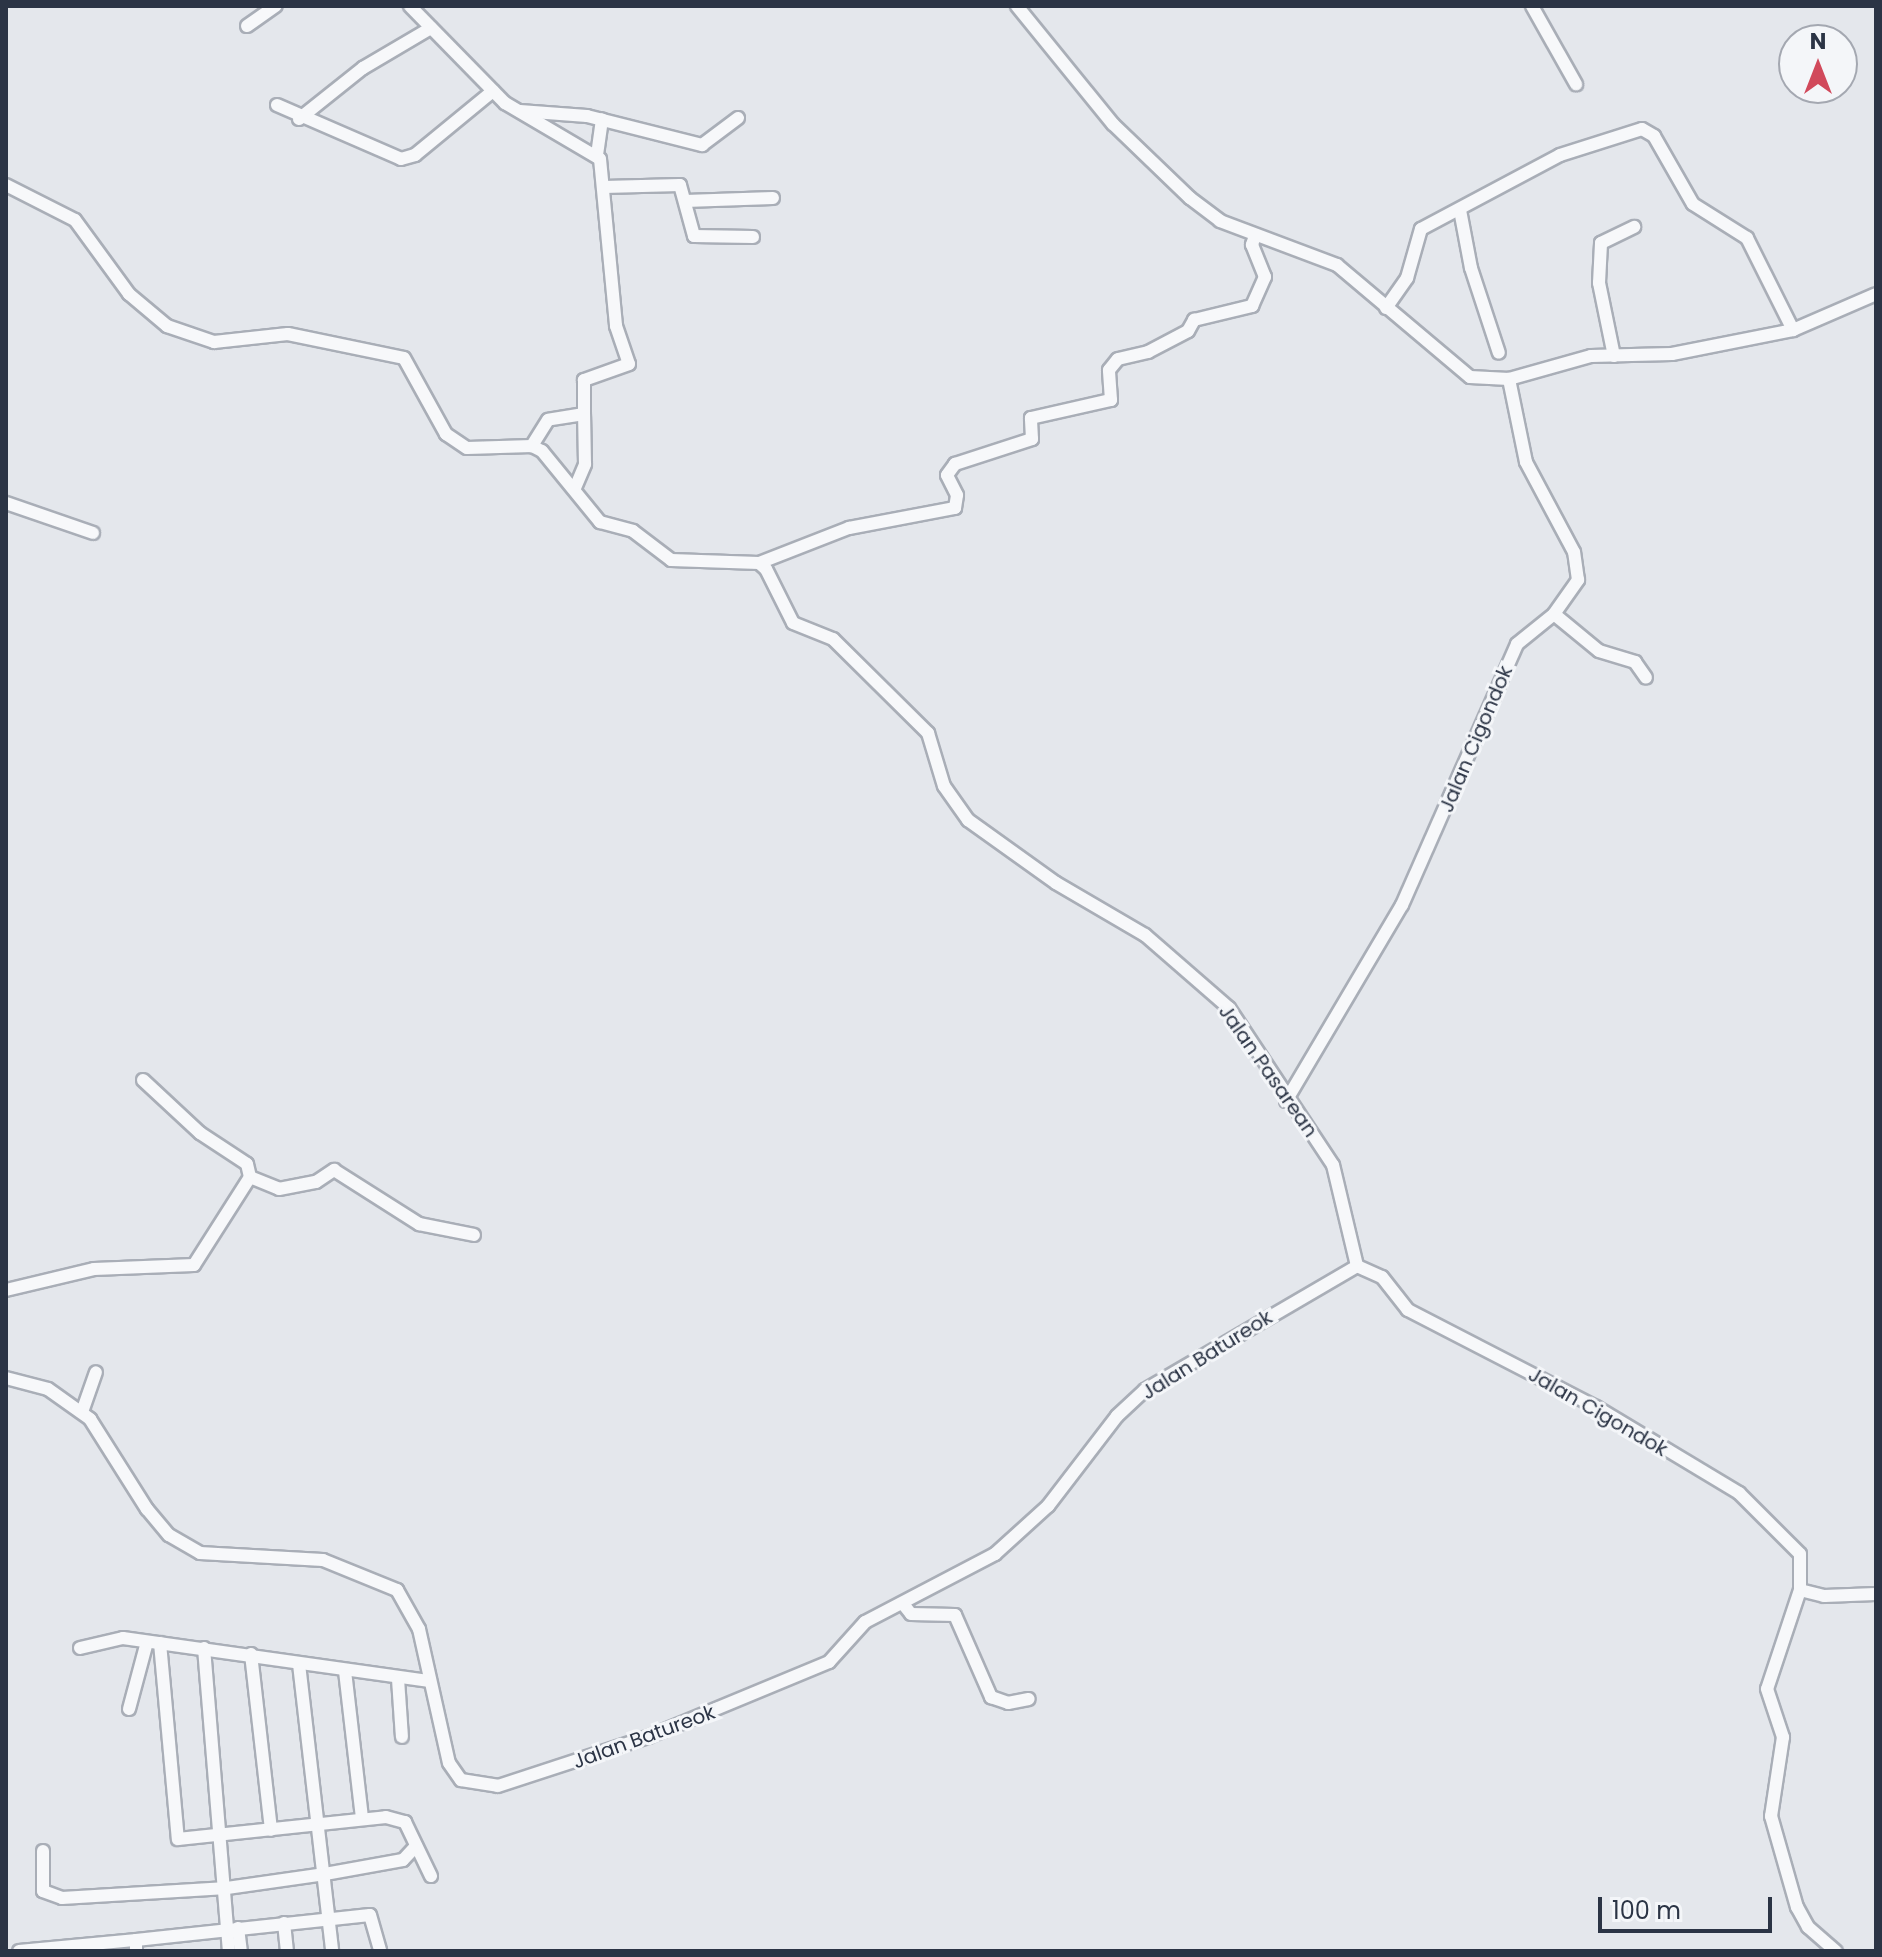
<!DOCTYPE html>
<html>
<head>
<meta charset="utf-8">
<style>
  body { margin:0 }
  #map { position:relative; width:1882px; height:1957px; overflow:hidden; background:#e4e7ec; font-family:Poppins,sans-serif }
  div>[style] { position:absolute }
  .roads { filter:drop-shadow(2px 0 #a9aeb7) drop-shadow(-2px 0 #a9aeb7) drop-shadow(0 2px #a9aeb7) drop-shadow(0 -2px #a9aeb7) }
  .street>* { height:12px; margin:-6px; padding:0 6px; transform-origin:6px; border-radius:6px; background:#f7f8fa }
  span { translate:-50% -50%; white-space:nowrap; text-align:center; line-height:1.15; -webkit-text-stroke:6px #f4f6f9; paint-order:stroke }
  .street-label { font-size:20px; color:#2b3445 }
  .frame { position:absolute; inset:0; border:8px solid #2b3445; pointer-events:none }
  .north { position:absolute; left:1778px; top:24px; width:80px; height:80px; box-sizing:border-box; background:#f4f6f9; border:2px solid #a4a8b1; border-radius:50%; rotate:0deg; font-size:22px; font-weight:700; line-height:32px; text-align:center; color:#2b3445 }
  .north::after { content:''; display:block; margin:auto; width:28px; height:36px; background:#d1495b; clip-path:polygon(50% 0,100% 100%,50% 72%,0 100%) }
  .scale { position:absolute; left:1598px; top:1897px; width:174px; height:36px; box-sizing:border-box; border:4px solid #2b3445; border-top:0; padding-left:10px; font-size:24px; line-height:28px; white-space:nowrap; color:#2b3445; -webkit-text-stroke:6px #f4f6f9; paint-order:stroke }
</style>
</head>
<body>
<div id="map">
  <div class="roads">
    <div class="street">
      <i style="left:410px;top:6px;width:136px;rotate:45.6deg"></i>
      <i style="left:505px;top:103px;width:110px;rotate:30.5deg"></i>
      <i style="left:600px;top:159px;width:168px;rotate:84.5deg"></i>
      <i style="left:616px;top:326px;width:40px;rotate:71.1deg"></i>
      <i style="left:629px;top:364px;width:48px;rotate:160.4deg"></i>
      <i style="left:584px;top:380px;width:34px;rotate:90deg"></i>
      <i style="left:584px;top:414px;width:36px;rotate:171deg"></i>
      <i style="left:548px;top:420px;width:31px;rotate:122deg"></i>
      <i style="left:1017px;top:6px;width:152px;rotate:50.9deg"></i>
      <i style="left:1113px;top:124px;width:107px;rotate:43.9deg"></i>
      <i style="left:1190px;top:198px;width:38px;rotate:37deg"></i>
      <i style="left:1220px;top:221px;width:125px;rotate:20.6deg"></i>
      <i style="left:1337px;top:265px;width:174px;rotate:40.1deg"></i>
      <i style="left:1470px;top:377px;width:39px;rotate:3deg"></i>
      <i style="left:1509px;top:379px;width:85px;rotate:-15.7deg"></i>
      <i style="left:1591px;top:356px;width:81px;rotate:-1.4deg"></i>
      <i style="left:1672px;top:354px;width:123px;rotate:-11.2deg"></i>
      <i style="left:1793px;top:330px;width:90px;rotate:-23.4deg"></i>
      <i style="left:1532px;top:6px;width:90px;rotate:60.6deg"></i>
      <i style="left:247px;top:26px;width:35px;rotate:-35deg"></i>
      <i style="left:277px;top:105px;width:135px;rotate:23.5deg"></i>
      <i style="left:401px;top:159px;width:15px;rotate:-16deg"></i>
      <i style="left:415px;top:155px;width:101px;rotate:-39.4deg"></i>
      <i style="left:520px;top:111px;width:67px;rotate:4.3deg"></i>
      <i style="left:587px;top:116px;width:119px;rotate:14.2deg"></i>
      <i style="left:702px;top:145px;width:45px;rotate:-36.9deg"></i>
      <i style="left:299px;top:119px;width:82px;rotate:-38.6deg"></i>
      <i style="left:363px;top:68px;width:79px;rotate:-30.5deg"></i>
      <i style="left:597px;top:155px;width:36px;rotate:-82deg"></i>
      <i style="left:6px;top:185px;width:77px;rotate:26.9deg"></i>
      <i style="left:75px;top:220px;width:92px;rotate:53.9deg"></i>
      <i style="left:129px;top:294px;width:50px;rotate:40.1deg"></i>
      <i style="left:167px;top:326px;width:50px;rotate:18.8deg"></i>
      <i style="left:214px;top:342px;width:74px;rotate:-6.2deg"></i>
      <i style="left:288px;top:334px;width:118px;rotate:11.7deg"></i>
      <i style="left:404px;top:358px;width:87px;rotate:61.1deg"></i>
      <i style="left:446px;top:434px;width:25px;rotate:34deg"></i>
      <i style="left:467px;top:448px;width:65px;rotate:-1.8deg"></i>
      <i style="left:532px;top:446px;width:11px;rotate:27deg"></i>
      <i style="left:542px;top:451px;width:92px;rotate:50.8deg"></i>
      <i style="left:600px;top:522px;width:34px;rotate:15deg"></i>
      <i style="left:633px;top:531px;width:48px;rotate:37.3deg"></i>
      <i style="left:671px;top:560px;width:88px;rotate:2deg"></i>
      <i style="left:759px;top:563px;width:9px;rotate:41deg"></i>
      <i style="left:766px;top:569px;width:60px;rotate:63.4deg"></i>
      <i style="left:793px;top:623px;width:43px;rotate:21.8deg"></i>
      <i style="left:833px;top:639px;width:134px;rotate:44.7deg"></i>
      <i style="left:928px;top:733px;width:55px;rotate:73.2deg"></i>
      <i style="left:944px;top:786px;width:42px;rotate:54.8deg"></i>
      <i style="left:968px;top:820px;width:108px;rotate:35.6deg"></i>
      <i style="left:1056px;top:883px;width:103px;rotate:30.3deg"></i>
      <i style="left:1145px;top:935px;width:111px;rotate:41deg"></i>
      <i style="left:1229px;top:1008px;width:188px;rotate:56.5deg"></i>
      <i style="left:1333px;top:1165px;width:104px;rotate:76.6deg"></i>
      <i style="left:604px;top:187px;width:76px;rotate:-1.5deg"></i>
      <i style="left:680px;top:185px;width:53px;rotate:74.6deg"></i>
      <i style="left:694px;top:236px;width:59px;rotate:1deg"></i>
      <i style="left:685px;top:201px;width:88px;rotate:-2deg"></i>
      <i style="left:1460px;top:210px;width:59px;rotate:79.3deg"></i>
      <i style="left:1471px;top:268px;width:89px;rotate:71.8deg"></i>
      <i style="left:1386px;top:308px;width:37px;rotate:-55deg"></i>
      <i style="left:1407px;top:278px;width:51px;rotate:-74.1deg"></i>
      <i style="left:1421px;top:229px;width:157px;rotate:-28deg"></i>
      <i style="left:1560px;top:155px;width:86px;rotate:-17.6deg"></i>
      <i style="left:1642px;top:129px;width:14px;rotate:30deg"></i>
      <i style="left:1654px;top:136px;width:78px;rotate:60.2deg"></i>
      <i style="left:1693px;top:204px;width:64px;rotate:32.2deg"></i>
      <i style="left:1747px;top:238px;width:103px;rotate:63.4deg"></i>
      <i style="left:1614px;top:356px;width:75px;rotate:-101.6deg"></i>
      <i style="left:1599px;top:283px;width:40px;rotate:-87.1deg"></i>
      <i style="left:1601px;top:243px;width:37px;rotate:-26deg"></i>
      <i style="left:575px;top:488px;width:26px;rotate:-67deg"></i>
      <i style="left:585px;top:464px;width:50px;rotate:-91.1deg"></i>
      <i style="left:6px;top:503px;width:92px;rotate:19deg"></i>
      <i style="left:759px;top:563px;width:97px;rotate:-21.3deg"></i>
      <i style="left:849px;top:528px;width:108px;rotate:-10.7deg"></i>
      <i style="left:955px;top:508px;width:13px;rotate:-81deg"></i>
      <i style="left:957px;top:495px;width:22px;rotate:-117deg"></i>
      <i style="left:947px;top:475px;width:14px;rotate:-54deg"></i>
      <i style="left:955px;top:464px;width:81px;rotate:-18deg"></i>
      <i style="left:1032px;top:439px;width:21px;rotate:-93deg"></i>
      <i style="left:1031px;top:418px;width:82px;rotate:-12.7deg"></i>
      <i style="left:1111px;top:400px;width:30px;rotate:-94deg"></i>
      <i style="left:1109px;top:370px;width:14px;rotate:-51deg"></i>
      <i style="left:1118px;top:359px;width:31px;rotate:-13deg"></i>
      <i style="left:1148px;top:352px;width:45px;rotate:-27.7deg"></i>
      <i style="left:1188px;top:331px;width:13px;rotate:-61deg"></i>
      <i style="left:1194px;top:320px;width:60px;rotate:-13.6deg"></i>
      <i style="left:1252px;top:306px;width:32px;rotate:-66deg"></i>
      <i style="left:1265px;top:277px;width:35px;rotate:-112deg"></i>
      <i style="left:1252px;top:245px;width:10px;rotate:-73deg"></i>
      <i style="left:1554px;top:614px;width:58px;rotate:39.4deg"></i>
      <i style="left:1599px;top:651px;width:38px;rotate:17deg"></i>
      <i style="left:1635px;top:662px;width:19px;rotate:55deg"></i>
      <i style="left:143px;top:1080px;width:78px;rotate:42.9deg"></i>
      <i style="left:200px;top:1133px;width:56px;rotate:33.4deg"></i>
      <i style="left:247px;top:1164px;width:13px;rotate:77deg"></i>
      <i style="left:1286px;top:1101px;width:228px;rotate:-59.4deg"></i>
      <i style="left:1402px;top:905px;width:285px;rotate:-66.2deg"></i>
      <i style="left:1517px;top:644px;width:48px;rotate:-39deg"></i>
      <i style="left:1554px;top:614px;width:42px;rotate:-54.8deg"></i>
      <i style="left:1578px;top:580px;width:28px;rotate:-98deg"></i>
      <i style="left:1574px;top:552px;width:102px;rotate:-118.1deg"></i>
      <i style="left:1526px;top:462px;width:85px;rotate:-101.6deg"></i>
      <i style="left:1357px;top:1266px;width:27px;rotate:24deg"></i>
      <i style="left:1382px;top:1277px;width:42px;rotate:51.8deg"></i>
      <i style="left:1408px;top:1310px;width:212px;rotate:27.3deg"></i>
      <i style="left:1596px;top:1407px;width:167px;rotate:31deg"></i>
      <i style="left:1739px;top:1493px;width:86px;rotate:45deg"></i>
      <i style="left:1800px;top:1554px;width:36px;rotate:90deg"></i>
      <i style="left:1800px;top:1590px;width:104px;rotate:108.4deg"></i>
      <i style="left:1767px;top:1689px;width:51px;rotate:71.6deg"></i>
      <i style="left:1783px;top:1737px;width:80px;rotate:98.6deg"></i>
      <i style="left:1771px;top:1816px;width:95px;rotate:74.1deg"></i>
      <i style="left:1797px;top:1907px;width:23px;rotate:61deg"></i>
      <i style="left:1808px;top:1927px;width:37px;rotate:41deg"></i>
      <i style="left:6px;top:1290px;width:90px;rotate:-13.4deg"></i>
      <i style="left:94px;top:1269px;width:100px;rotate:-2.3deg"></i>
      <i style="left:194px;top:1265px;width:104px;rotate:-57.5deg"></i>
      <i style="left:250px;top:1177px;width:31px;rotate:22deg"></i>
      <i style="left:279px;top:1189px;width:38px;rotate:-11deg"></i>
      <i style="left:316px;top:1182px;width:22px;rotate:-34deg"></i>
      <i style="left:334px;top:1170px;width:101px;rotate:32.4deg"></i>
      <i style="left:419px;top:1224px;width:56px;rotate:11.3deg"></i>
      <i style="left:6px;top:1378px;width:43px;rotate:14.7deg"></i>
      <i style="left:48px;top:1389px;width:52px;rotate:35.5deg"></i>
      <i style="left:90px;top:1419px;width:107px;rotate:57.7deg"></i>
      <i style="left:147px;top:1509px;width:34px;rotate:50deg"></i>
      <i style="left:169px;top:1535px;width:36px;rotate:30deg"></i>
      <i style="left:200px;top:1553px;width:123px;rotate:3.3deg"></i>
      <i style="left:323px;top:1560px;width:80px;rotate:22.1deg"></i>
      <i style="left:397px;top:1590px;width:45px;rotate:60.6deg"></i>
      <i style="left:419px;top:1629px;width:137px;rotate:77.4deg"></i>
      <i style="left:449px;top:1763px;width:21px;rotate:55deg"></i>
      <i style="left:461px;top:1780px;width:37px;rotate:9deg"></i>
      <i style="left:498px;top:1786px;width:158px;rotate:-18.1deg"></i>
      <i style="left:648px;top:1737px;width:196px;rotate:-22.5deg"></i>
      <i style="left:829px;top:1662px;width:54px;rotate:-48deg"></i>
      <i style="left:865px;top:1622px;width:147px;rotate:-27.6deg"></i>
      <i style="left:995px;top:1554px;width:72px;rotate:-42.2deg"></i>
      <i style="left:1048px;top:1506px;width:113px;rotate:-52.5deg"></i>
      <i style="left:1117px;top:1416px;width:38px;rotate:-43deg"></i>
      <i style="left:1145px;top:1390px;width:246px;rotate:-30.3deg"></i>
      <i style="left:82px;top:1412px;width:42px;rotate:-70.7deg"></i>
      <i style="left:1800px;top:1590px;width:25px;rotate:14deg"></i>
      <i style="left:1824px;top:1596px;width:52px;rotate:-2.2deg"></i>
      <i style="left:904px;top:1605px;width:11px;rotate:52deg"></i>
      <i style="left:911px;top:1614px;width:44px;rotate:1.3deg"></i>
      <i style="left:955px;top:1615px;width:90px;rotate:66.3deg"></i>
      <i style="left:991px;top:1697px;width:18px;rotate:19deg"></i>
      <i style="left:1008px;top:1703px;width:21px;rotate:-11deg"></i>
      <i style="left:160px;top:1643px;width:197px;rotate:84.8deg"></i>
      <i style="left:178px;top:1839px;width:209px;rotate:-6deg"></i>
      <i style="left:386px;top:1817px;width:20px;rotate:15deg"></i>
      <i style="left:405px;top:1822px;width:60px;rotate:64.3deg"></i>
      <i style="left:80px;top:1648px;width:44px;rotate:-13.1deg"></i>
      <i style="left:123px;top:1638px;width:308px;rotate:8deg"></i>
      <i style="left:204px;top:1648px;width:304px;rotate:85.3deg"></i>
      <i style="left:251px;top:1654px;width:177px;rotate:83.5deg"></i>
      <i style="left:299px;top:1664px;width:289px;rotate:83.4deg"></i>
      <i style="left:345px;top:1671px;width:148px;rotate:83.4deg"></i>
      <i style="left:398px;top:1679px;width:58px;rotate:86.1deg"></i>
      <i style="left:129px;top:1709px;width:69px;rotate:-75deg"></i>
      <i style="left:43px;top:1851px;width:40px;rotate:90deg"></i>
      <i style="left:43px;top:1891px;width:20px;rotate:20deg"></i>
      <i style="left:62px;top:1898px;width:165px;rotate:-3.5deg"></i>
      <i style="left:227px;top:1888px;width:99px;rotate:-8.1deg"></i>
      <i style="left:325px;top:1874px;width:79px;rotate:-10.2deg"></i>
      <i style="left:403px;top:1860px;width:19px;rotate:-47deg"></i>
      <i style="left:284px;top:1923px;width:28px;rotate:84deg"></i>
      <i style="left:238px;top:1928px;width:23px;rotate:83deg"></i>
      <i style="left:19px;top:1951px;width:118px;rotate:-5.4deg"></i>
      <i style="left:136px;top:1951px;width:11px;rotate:-90deg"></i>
      <i style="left:136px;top:1940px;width:235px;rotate:-6.1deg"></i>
      <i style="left:370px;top:1915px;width:37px;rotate:74deg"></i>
    </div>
  </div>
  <div class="street-label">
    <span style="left:1476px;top:739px;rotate:-67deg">Jalan Cigondok</span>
    <span style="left:1268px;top:1071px;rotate:55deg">Jalan Pasarean</span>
    <span style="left:1207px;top:1355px;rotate:-32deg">Jalan Batureok</span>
    <span style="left:1598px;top:1412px;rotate:30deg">Jalan Cigondok</span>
    <span style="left:644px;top:1737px;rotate:-20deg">Jalan Batureok</span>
  </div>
  <div class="frame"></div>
  <div class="north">N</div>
  <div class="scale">100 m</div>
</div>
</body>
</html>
